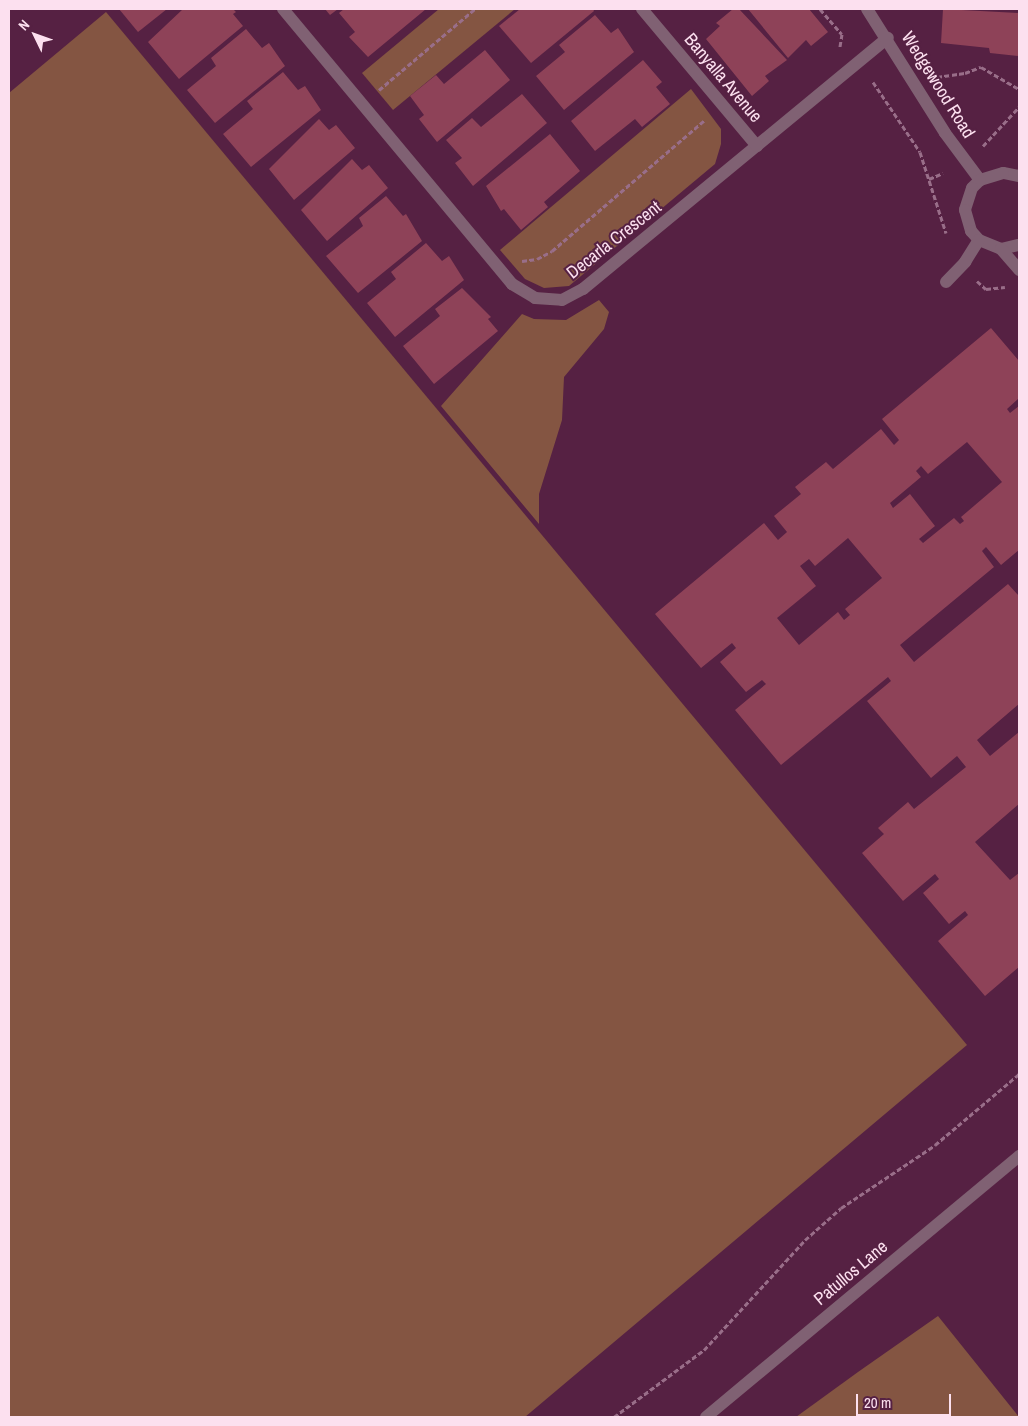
<!DOCTYPE html>
<html>
<head>
<meta charset="utf-8">
<style>
  body { margin:0 }
  #map { position:relative; width:1028px; height:1426px; overflow:hidden; background:#562143; font-family:"Archivo Narrow",sans-serif }
  div>[style] { position:absolute }
  .green>* { inset:0; background:#845542 }
  .building>* { inset:0; background:#8e4258 }
  .path>* { height:3px; margin-top:-1.5px; transform-origin:0; background:repeating-linear-gradient(90deg,#996e89 0 5px,transparent 0 7.5px) }
  .minor>* { height:12px; margin:-6px; padding:0 6px; transform-origin:6px; border-radius:6px; background:#806173 }
  span { translate:-50% -50%; white-space:nowrap; text-align:center; line-height:1.15; -webkit-text-stroke:4px #562143; paint-order:stroke }
  .street-label { font-size:18px; color:#fce0ef }
  .frame { position:absolute; inset:0; border:10px solid #fce0ef; pointer-events:none }
  .north { position:absolute; left:10px; top:10px; width:50px; height:50px; -webkit-text-stroke:4px #562143; paint-order:stroke; rotate:312deg; font-size:14px; font-weight:700; line-height:20px; text-align:center; color:#fce0ef }
  .north::after { content:''; display:block; margin:auto; width:18px; height:22px; background:#fce0ef; clip-path:polygon(50% 0,100% 100%,50% 72%,0 100%) }
  .scale { position:absolute; left:856px; top:1394px; width:95px; height:22px; box-sizing:border-box; border:2px solid #fce0ef; border-top:0; padding-left:6px; font-size:15px; line-height:18px; white-space:nowrap; color:#fce0ef; -webkit-text-stroke:4px #562143; paint-order:stroke }
</style>
</head>
<body>
<div id="map">
  <div class="green">
    <i style="clip-path:polygon(439px 9px,515px 9px,393px 110px,362px 73px)"></i>
    <i style="clip-path:polygon(106px 12px,967px 1045px,525px 1417px,9px 1417px,9px 93px)"></i>
    <i style="clip-path:polygon(691px 89px,721px 129px,721px 144px,715px 164px,569px 286px,544px 288px,525px 279px,500px 250px)"></i>
    <i style="clip-path:polygon(599px 300px,609px 312px,604px 329px,564px 377px,562px 420px,539px 494px,539px 524px,441px 406px,522px 314px,534px 319px,566px 320px)"></i>
    <i style="clip-path:polygon(938px 1316px,1019px 1417px,796px 1417px,858px 1372px)"></i>
  </div>
  <div class="building">
    <i style="clip-path:polygon(119px 9px,167px 9px,138px 32px)"></i>
    <i style="clip-path:polygon(183px 9px,233px 9px,236px 12px,233px 14px,243px 26px,179px 79px,148px 42px)"></i>
    <i style="clip-path:polygon(325px 9px,338px 9px,330px 15px)"></i>
    <i style="clip-path:polygon(344px 9px,426px 9px,368px 57px,349px 37px,355px 32px,339px 13px)"></i>
    <i style="clip-path:polygon(520px 9px,593px 9px,594px 11px,531px 63px,499px 26px)"></i>
    <i style="clip-path:polygon(733px 9px,739px 9px,787px 60px,765px 76px,769px 81px,752px 96px,706px 39px,720px 26px,716px 23px)"></i>
    <i style="clip-path:polygon(748px 9px,809px 9px,828px 32px,811px 46px,806px 40px,788px 58px)"></i>
    <i style="clip-path:polygon(943px 9px,1019px 13px,1019px 56px,990px 53px,989px 48px,941px 43px)"></i>
    <i style="clip-path:polygon(595px 15px,611px 33px,618px 28px,634px 52px,564px 110px,536px 76px,565px 52px,559px 45px)"></i>
    <i style="clip-path:polygon(246px 29px,262px 48px,269px 43px,285px 66px,215px 123px,187px 90px,216px 66px,211px 58px)"></i>
    <i style="clip-path:polygon(485px 50px,510px 80px,437px 142px,419px 119px,424px 115px,410px 96px,436px 75px,444px 84px)"></i>
    <i style="clip-path:polygon(643px 60px,662px 82px,656px 87px,670px 104px,642px 127px,635px 119px,595px 151px,571px 121px)"></i>
    <i style="clip-path:polygon(283px 72px,298px 90px,305px 86px,321px 110px,251px 167px,223px 134px,253px 109px,247px 101px)"></i>
    <i style="clip-path:polygon(522px 94px,547px 123px,473px 186px,455px 163px,462px 158px,446px 140px,472px 118px,481px 127px)"></i>
    <i style="clip-path:polygon(319px 119px,329px 130px,336px 125px,355px 148px,294px 200px,269px 169px)"></i>
    <i style="clip-path:polygon(550px 134px,580px 171px,544px 202px,548px 207px,521px 230px,504px 209px,501px 211px,486px 186px)"></i>
    <i style="clip-path:polygon(352px 159px,362px 170px,369px 165px,388px 188px,327px 241px,301px 210px)"></i>
    <i style="clip-path:polygon(386px 196px,403px 216px,406px 214px,422px 241px,358px 293px,326px 256px,363px 226px,359px 218px)"></i>
    <i style="clip-path:polygon(426px 243px,442px 261px,449px 256px,464px 280px,395px 337px,367px 303px,396px 279px,391px 272px)"></i>
    <i style="clip-path:polygon(462px 288px,491px 317px,488px 319px,498px 331px,434px 384px,403px 346px,440px 316px,435px 309px)"></i>
    <i style="clip-path:polygon(evenodd,991px 328px,1019px 361px,1019px 398px,1007px 409px,1010px 413px,1019px 406px,1019px 550px,1001px 565px,986px 547px,982px 551px,994px 567px,900px 645px,914px 662px,1008px 584px,1019px 596px,1019px 704px,977px 740px,990px 756px,1019px 732px,1019px 804px,975px 842px,1010px 880px,1019px 873px,1019px 967px,985px 996px,938px 941px,968px 915px,965px 911px,949px 924px,923px 893px,939px 879px,935px 874px,903px 901px,862px 853px,884px 834px,878px 828px,908px 802px,914px 809px,966px 767px,957px 756px,931px 778px,867px 701px,891px 681px,888px 677px,781px 765px,735px 710px,766px 684px,762px 680px,746px 692px,720px 662px,736px 648px,732px 643px,701px 668px,655px 614px,764px 523px,778px 540px,787px 532px,774px 516px,801px 494px,795px 487px,826px 462px,833px 469px,881px 429px,894px 445px,899px 440px,882px 419px,991px 328px,967px 442px,1002px 482px,961px 517px,964px 521px,960px 524px,954px 518px,923px 543px,919px 539px,935px 526px,910px 494px,893px 508px,890px 503px,921px 477px,916px 471px,921px 466px,928px 474px,967px 442px,991px 328px,848px 538px,882px 578px,845px 609px,850px 615px,844px 620px,838px 612px,799px 645px,777px 618px,816px 586px,800px 566px,809px 559px,815px 566px,848px 538px)"></i>
  </div>
  <div class="path">
    <i style="left:820px;top:9px;width:33px;rotate:49deg"></i>
    <i style="left:842px;top:34px;width:13px;rotate:99deg"></i>
    <i style="left:937px;top:77px;width:28px;rotate:-8deg"></i>
    <i style="left:965px;top:73px;width:17px;rotate:-21deg"></i>
    <i style="left:981px;top:67px;width:44px;rotate:30.1deg"></i>
    <i style="left:873px;top:82px;width:84px;rotate:56.1deg"></i>
    <i style="left:920px;top:152px;width:85px;rotate:72.2deg"></i>
    <i style="left:379px;top:90px;width:126px;rotate:-40.2deg"></i>
    <i style="left:983px;top:146px;width:53px;rotate:-47.3deg"></i>
    <i style="left:929px;top:179px;width:15px;rotate:-23deg"></i>
    <i style="left:522px;top:261px;width:15px;rotate:-8deg"></i>
    <i style="left:537px;top:259px;width:17px;rotate:-28deg"></i>
    <i style="left:552px;top:251px;width:201px;rotate:-40.6deg"></i>
    <i style="left:977px;top:281px;width:12px;rotate:42deg"></i>
    <i style="left:986px;top:289px;width:19px;rotate:-6deg"></i>
    <i style="left:614px;top:1417px;width:112px;rotate:-36.7deg"></i>
    <i style="left:704px;top:1350px;width:149px;rotate:-47.4deg"></i>
    <i style="left:805px;top:1240px;width:48px;rotate:-41.6deg"></i>
    <i style="left:841px;top:1208px;width:113px;rotate:-33.8deg"></i>
    <i style="left:935px;top:1145px;width:110px;rotate:-40.2deg"></i>
  </div>
  <div class="minor">
    <i style="left:283px;top:9px;width:358px;rotate:50.2deg"></i>
    <i style="left:512px;top:284px;width:27px;rotate:31deg"></i>
    <i style="left:535px;top:298px;width:27px;rotate:4deg"></i>
    <i style="left:562px;top:300px;width:24px;rotate:-28deg"></i>
    <i style="left:583px;top:289px;width:395px;rotate:-39.5deg"></i>
    <i style="left:642px;top:9px;width:179px;rotate:50deg"></i>
    <i style="left:867px;top:9px;width:146px;rotate:57.8deg"></i>
    <i style="left:945px;top:133px;width:59px;rotate:53.3deg"></i>
    <i style="left:1019px;top:176px;width:16px;rotate:-169deg"></i>
    <i style="left:1003px;top:173px;width:24px;rotate:163deg"></i>
    <i style="left:980px;top:180px;width:11px;rotate:135deg"></i>
    <i style="left:972px;top:188px;width:23px;rotate:108deg"></i>
    <i style="left:965px;top:210px;width:22px;rotate:74deg"></i>
    <i style="left:971px;top:231px;width:12px;rotate:48deg"></i>
    <i style="left:979px;top:240px;width:24px;rotate:22deg"></i>
    <i style="left:1001px;top:249px;width:18px;rotate:-13deg"></i>
    <i style="left:1001px;top:249px;width:28px;rotate:49deg"></i>
    <i style="left:946px;top:282px;width:28px;rotate:-46deg"></i>
    <i style="left:965px;top:262px;width:26px;rotate:-58deg"></i>
    <i style="left:706px;top:1417px;width:408px;rotate:-39.8deg"></i>
  </div>
  <div class="street-label">
    <span style="left:723px;top:78px;rotate:50deg">Banyalla Avenue</span>
    <span style="left:938px;top:85px;rotate:58deg">Wedgewood Road</span>
    <span style="left:614px;top:240px;rotate:-38deg">Decarla Crescent</span>
    <span style="left:851px;top:1273px;rotate:-40deg">Patullos Lane</span>
  </div>
  <div class="frame"></div>
  <div class="north">N</div>
  <div class="scale">20 m</div>
</div>
</body>
</html>
